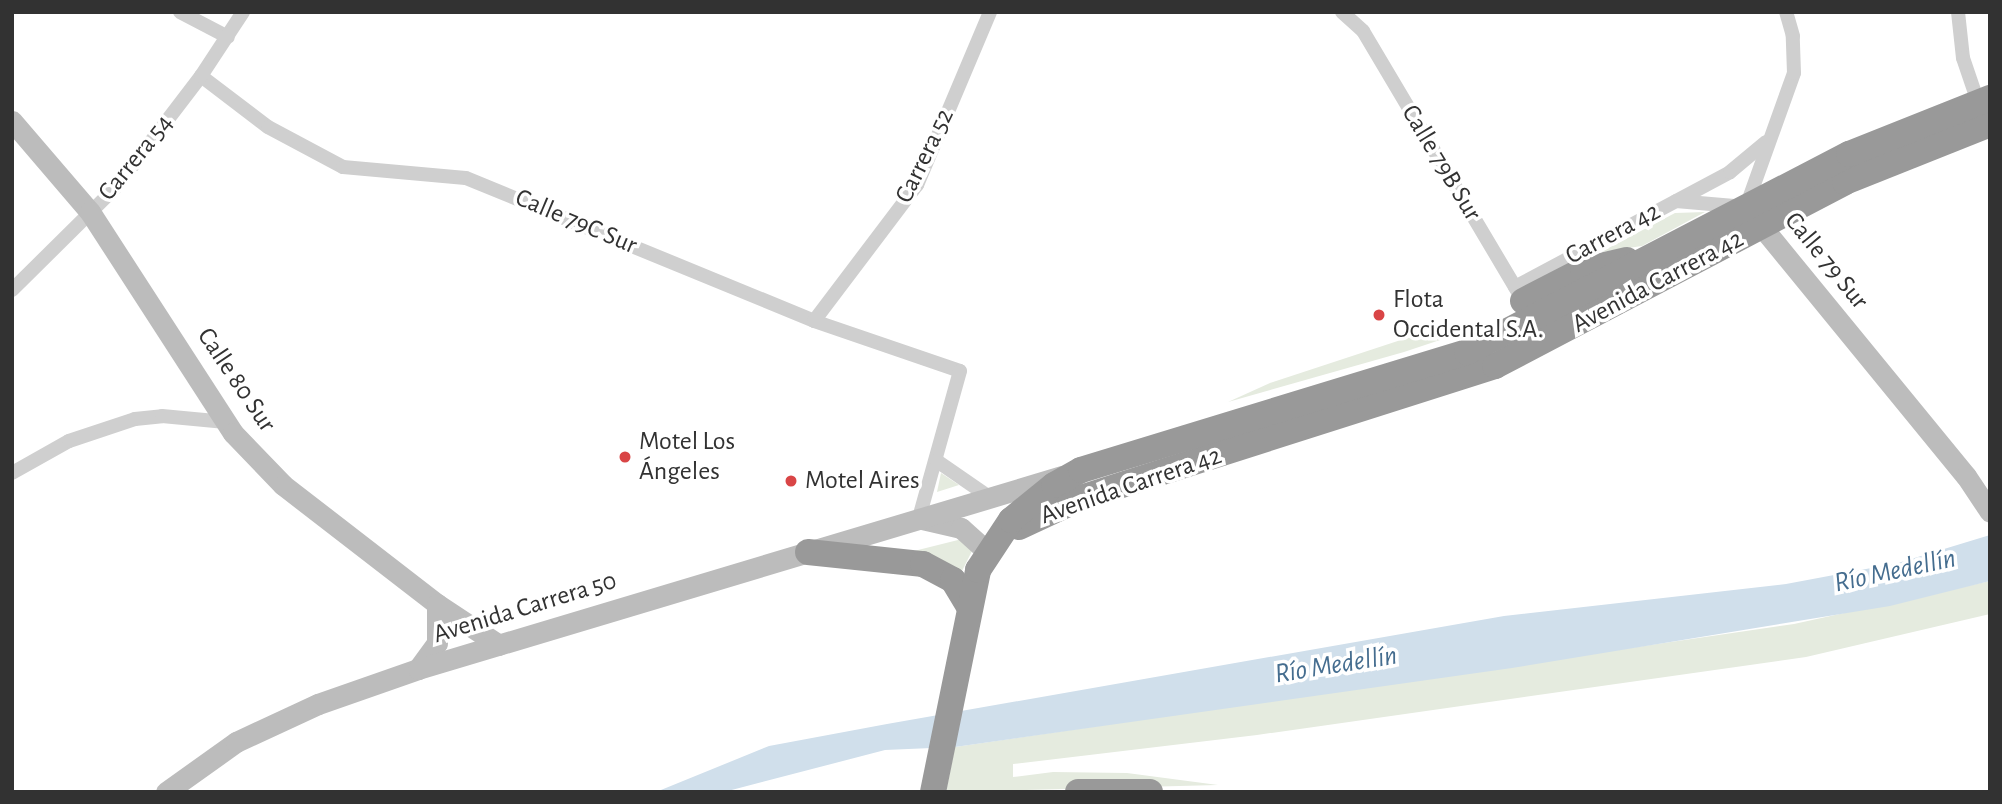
<!DOCTYPE html>
<html>
<head>
<meta charset="utf-8">
<style>
  body { margin:0 }
  #map { position:relative; width:2002px; height:804px; overflow:hidden; background:#fff; font-family:"Alegreya Sans",sans-serif }
  div>[style] { position:absolute }
  .green>* { inset:0; background:#e5ebdf }
  .water>* { inset:0; background:#d0dfeb }
  .street>* { height:14px; margin:-7px; padding:0 7px; transform-origin:7px; border-radius:7px; background:#cfcfcf }
  .secondary>* { height:21px; margin:-10.5px; padding:0 10.5px; transform-origin:10.5px; border-radius:10.5px; background:#bcbcbc }
  .highway>* { height:26px; margin:-13px; padding:0 13px; transform-origin:13px; border-radius:13px; background:#999 }
  .dots>* { width:19px; height:19px; translate:-50% -50%; box-sizing:border-box; border:4px solid #fff; border-radius:50% }
  span { translate:-50% -50%; white-space:nowrap; text-align:center; line-height:1.15; -webkit-text-stroke:7px #fff; paint-order:stroke }
  .street-label { font-size:26px; color:#323232 }
  .poi-label { font-size:26px; color:#323232 }
  .left { translate:0 -50%; text-align:left }
  .water-label { font-size:28px; color:#456d8f; font-style:italic }
  .frame { position:absolute; inset:0; border:14px solid #323232; pointer-events:none }
</style>
</head>
<body>
<div id="map">
  <div class="green">
    <i style="clip-path:polygon(1705px 212px,1642px 246px,1601px 252px,1675px 213px)"></i>
    <i style="clip-path:polygon(1488px 324px,1404px 352px,1228px 402px,1270px 383px,1416px 335px)"></i>
    <i style="clip-path:polygon(941px 473px,959px 485px,937px 492px)"></i>
    <i style="clip-path:polygon(962px 539px,974px 547px,962px 571px,906px 553px)"></i>
    <i style="clip-path:polygon(1990px 581px,1990px 614px,1806px 657px,1257px 735px,1013px 764px,1013px 777px,1053px 772px,1127px 773px,1218px 785px,946px 792px,955px 747px,1794px 624px)"></i>
  </div>
  <div class="water">
    <i style="clip-path:polygon(1990px 535px,1990px 581px,1890px 606px,1512px 668px,955px 747px,885px 750px,724px 792px,656px 792px,769px 746px,887px 724px,1504px 616px,1786px 584px,1898px 563px)"></i>
  </div>
  <div class="street">
    <i style="left:180px;top:12px;width:54px;rotate:27.5deg"></i>
    <i style="left:1342px;top:12px;width:28px;rotate:42deg"></i>
    <i style="left:1363px;top:31px;width:317px;rotate:59.3deg"></i>
    <i style="left:1958px;top:12px;width:46px;rotate:83.8deg"></i>
    <i style="left:1963px;top:58px;width:46px;rotate:71.2deg"></i>
    <i style="left:201px;top:76px;width:84px;rotate:37.3deg"></i>
    <i style="left:268px;top:127px;width:85px;rotate:28.1deg"></i>
    <i style="left:343px;top:167px;width:123px;rotate:5.1deg"></i>
    <i style="left:466px;top:178px;width:376px;rotate:22.3deg"></i>
    <i style="left:814px;top:321px;width:154px;rotate:18.9deg"></i>
    <i style="left:960px;top:371px;width:153px;rotate:105.6deg"></i>
    <i style="left:1676px;top:201px;width:70px;rotate:4.9deg"></i>
    <i style="left:1746px;top:207px;width:142px;rotate:-70.3deg"></i>
    <i style="left:1794px;top:73px;width:37px;rotate:-92deg"></i>
    <i style="left:1793px;top:36px;width:25px;rotate:-106deg"></i>
    <i style="left:1515px;top:287px;width:244px;rotate:-28.1deg"></i>
    <i style="left:1730px;top:172px;width:47px;rotate:-39.8deg"></i>
    <i style="left:12px;top:290px;width:148px;rotate:-44.7deg"></i>
    <i style="left:117px;top:186px;width:138px;rotate:-52.6deg"></i>
    <i style="left:201px;top:76px;width:77px;rotate:-56.7deg"></i>
    <i style="left:814px;top:321px;width:171px;rotate:-52.9deg"></i>
    <i style="left:917px;top:185px;width:188px;rotate:-67.1deg"></i>
    <i style="left:937px;top:461px;width:63px;rotate:34.7deg"></i>
    <i style="left:12px;top:473px;width:65px;rotate:-29.3deg"></i>
    <i style="left:69px;top:441px;width:70px;rotate:-18.4deg"></i>
    <i style="left:135px;top:419px;width:27px;rotate:-6deg"></i>
    <i style="left:162px;top:416px;width:64px;rotate:5.4deg"></i>
  </div>
  <div class="secondary">
    <i style="left:12px;top:121px;width:120px;rotate:49.4deg"></i>
    <i style="left:90px;top:212px;width:263px;rotate:57.1deg"></i>
    <i style="left:233px;top:433px;width:72px;rotate:46.1deg"></i>
    <i style="left:283px;top:485px;width:195px;rotate:37.7deg"></i>
    <i style="left:437px;top:604px;width:74px;rotate:33.5deg"></i>
    <i style="left:1753px;top:216px;width:336px;rotate:50.7deg"></i>
    <i style="left:1966px;top:476px;width:43px;rotate:56.3deg"></i>
    <i style="left:922px;top:519px;width:40px;rotate:13deg"></i>
    <i style="left:961px;top:528px;width:36px;rotate:42deg"></i>
    <i style="left:418px;top:669px;width:32px;rotate:-54deg"></i>
    <i style="left:437px;top:643px;width:39px;rotate:-90deg"></i>
    <i style="left:166px;top:792px;width:86px;rotate:-35.5deg"></i>
    <i style="left:236px;top:742px;width:90px;rotate:-24.9deg"></i>
    <i style="left:318px;top:704px;width:106px;rotate:-19.3deg"></i>
    <i style="left:418px;top:669px;width:672px;rotate:-16.68deg"></i>
  </div>
  <div class="highway">
    <i style="left:1523px;top:301px;width:68px;rotate:-27.3deg"></i>
    <i style="left:1583px;top:270px;width:45px;rotate:-12.8deg"></i>
    <i style="left:1019px;top:527px;width:68px;rotate:-25.1deg"></i>
    <i style="left:1081px;top:498px;width:435px;rotate:-17.7deg"></i>
    <i style="left:1495px;top:366px;width:395px;rotate:-27.7deg"></i>
    <i style="left:1845px;top:182px;width:156px;rotate:-21.8deg"></i>
    <i style="left:808px;top:552px;width:116px;rotate:6deg"></i>
    <i style="left:923px;top:564px;width:34px;rotate:28deg"></i>
    <i style="left:953px;top:580px;width:29px;rotate:59deg"></i>
    <i style="left:933px;top:792px;width:227px;rotate:-78.5deg"></i>
    <i style="left:978px;top:570px;width:60px;rotate:-56.6deg"></i>
    <i style="left:1011px;top:520px;width:55px;rotate:-39.1deg"></i>
    <i style="left:1054px;top:485px;width:31px;rotate:-29deg"></i>
    <i style="left:1081px;top:470px;width:404px;rotate:-17deg"></i>
    <i style="left:1467px;top:352px;width:430px;rotate:-27.4deg"></i>
    <i style="left:1849px;top:154px;width:152px;rotate:-21.7deg"></i>
    <i style="left:1078px;top:792px;width:72px"></i>
  </div>
  <div class="dots">
    <i style="left:1379px;top:315px;background:#d94546"></i>
    <i style="left:625px;top:457px;background:#d94546"></i>
    <i style="left:791px;top:481px;background:#d94546"></i>
  </div>
  <div class="street-label">
    <span style="left:925px;top:156px;rotate:-64deg">Carrera 52</span>
    <span style="left:136px;top:158px;rotate:-51deg">Carrera 54</span>
    <span style="left:1441px;top:163px;rotate:59deg">Calle 79B Sur</span>
    <span style="left:576px;top:222px;rotate:23deg">Calle 79C Sur</span>
    <span style="left:1613px;top:234px;rotate:-28deg">Carrera 42</span>
    <span style="left:1826px;top:261px;rotate:51deg">Calle 79 Sur</span>
    <span style="left:1658px;top:282px;rotate:-28deg">Avenida Carrera 42</span>
    <span style="left:236px;top:380px;rotate:56deg">Calle 80 Sur</span>
    <span style="left:1131px;top:486px;rotate:-19deg">Avenida Carrera 42</span>
    <span style="left:525px;top:608px;rotate:-17deg">Avenida Carrera 50</span>
  </div>
  <div class="poi-label">
    <span class="left" style="left:1393px;top:315px">Flota<br>Occidental S.A.</span>
    <span class="left" style="left:639px;top:457px">Motel Los<br>Ángeles</span>
    <span class="left" style="left:805px;top:481px">Motel Aires</span>
  </div>
  <div class="water-label">
    <span style="left:1895px;top:571px;rotate:-12deg">Río Medellín</span>
    <span style="left:1336px;top:665px;rotate:-9deg">Río Medellín</span>
  </div>
  <div class="frame"></div>
</div>
</body>
</html>
